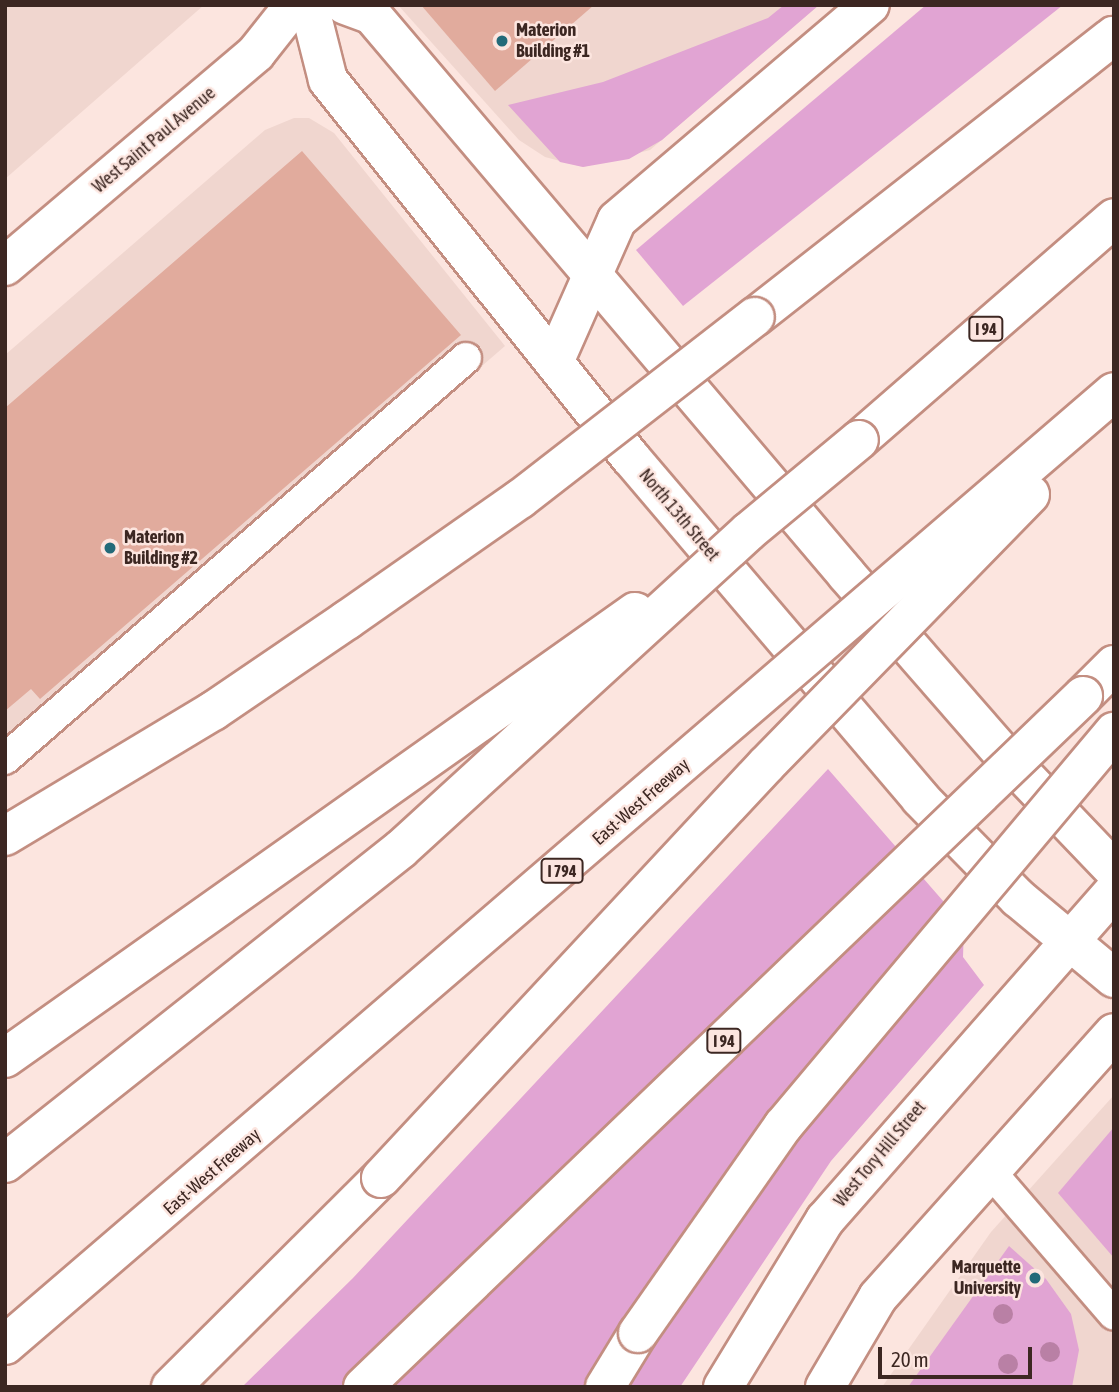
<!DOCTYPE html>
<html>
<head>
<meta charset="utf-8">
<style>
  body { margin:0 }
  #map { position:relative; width:1119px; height:1392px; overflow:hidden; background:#fce5df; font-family:"Asap Condensed",sans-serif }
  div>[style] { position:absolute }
  .built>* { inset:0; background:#f0d6cf }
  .green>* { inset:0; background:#e1a4d3 }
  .building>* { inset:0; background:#e1ab9d }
  .roads { filter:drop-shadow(2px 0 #c38e81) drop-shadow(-2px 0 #c38e81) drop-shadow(0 2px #c38e81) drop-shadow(0 -2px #c38e81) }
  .service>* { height:30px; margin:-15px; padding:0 15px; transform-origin:15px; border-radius:15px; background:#fff }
  .tertiary>* { height:38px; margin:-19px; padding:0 19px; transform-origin:19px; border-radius:19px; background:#fff }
  .motorway>* { height:38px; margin:-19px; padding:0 19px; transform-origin:19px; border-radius:19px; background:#fff }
  .bridges { filter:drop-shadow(2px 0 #c38e81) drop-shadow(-2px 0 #c38e81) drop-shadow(0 2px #c38e81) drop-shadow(0 -2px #c38e81) }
  .motorway-bridge>* { height:38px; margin:-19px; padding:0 19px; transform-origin:19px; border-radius:19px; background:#fff }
  .trees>* { width:20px; height:20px; margin:-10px; border-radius:50%; background:#b980a5 }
  .dots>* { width:19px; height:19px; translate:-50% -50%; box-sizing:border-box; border:4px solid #fce5df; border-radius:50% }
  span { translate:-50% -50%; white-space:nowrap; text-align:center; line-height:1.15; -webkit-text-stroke:5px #fce5df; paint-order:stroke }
  .shield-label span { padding:2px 5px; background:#fce5df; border:2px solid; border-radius:5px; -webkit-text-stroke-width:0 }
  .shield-label { font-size:16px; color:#3c2722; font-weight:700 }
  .poi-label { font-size:18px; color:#3c2722; font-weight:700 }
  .left { translate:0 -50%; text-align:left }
  .right { translate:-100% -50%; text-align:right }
  .street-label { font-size:18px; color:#3c2722 }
  .frame { position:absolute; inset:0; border:7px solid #3c2722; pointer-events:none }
  .scale { position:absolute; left:878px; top:1347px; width:154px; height:32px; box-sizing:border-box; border:4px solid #3c2722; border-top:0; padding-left:9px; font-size:21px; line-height:24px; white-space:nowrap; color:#3c2722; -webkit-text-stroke:5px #fce5df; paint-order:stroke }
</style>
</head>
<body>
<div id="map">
  <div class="built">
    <i style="clip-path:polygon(5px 5px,204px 5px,5px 179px)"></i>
    <i style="clip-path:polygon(398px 5px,819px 5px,650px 150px,583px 167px,545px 157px,519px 140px)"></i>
    <i style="clip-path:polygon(294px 118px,309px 118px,334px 133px,505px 346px,5px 778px,5px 355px,265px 130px)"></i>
    <i style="clip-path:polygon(1114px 1095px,1114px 1387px,882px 1387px,991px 1232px)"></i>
  </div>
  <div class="green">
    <i style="clip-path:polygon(784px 5px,819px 5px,662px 140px,629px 159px,583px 167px,560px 162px,508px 105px,603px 82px,768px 18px)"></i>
    <i style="clip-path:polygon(926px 5px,1063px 5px,683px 306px,636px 250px)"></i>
    <i style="clip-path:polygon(828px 769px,964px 925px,963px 957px,984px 985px,831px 1161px,680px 1387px,242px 1387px,353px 1278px)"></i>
    <i style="clip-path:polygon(1114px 1127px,1114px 1258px,1058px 1193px)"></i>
    <i style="clip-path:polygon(1009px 1246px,1046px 1279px,1071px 1314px,1079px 1350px,1072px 1387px,908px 1387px)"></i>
  </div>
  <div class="building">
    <i style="clip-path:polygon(421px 5px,594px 5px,495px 91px)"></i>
    <i style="clip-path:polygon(302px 151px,461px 335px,40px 699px,31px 689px,5px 711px,5px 408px)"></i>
  </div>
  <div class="roads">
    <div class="service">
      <i style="left:5px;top:759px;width:611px;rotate:-41.02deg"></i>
      <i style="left:989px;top:1170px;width:191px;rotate:49.2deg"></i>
    </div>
    <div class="tertiary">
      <i style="left:309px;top:5px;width:77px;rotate:75.8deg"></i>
      <i style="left:328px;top:80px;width:484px;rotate:51.3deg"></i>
      <i style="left:631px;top:458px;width:446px;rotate:49.6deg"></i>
      <i style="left:920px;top:798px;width:140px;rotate:45.6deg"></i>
      <i style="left:1018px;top:898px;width:125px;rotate:39.8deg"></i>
      <i style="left:345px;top:5px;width:29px;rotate:20deg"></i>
      <i style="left:372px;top:15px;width:734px;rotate:49.69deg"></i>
      <i style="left:847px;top:575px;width:240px;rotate:48.9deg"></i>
      <i style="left:1005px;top:756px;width:158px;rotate:46.3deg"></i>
      <i style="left:5px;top:266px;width:329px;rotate:-40.3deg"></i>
      <i style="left:256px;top:53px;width:61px;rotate:-51.6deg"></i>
      <i style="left:723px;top:1387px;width:196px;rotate:-58.6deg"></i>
      <i style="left:825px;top:1220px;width:438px;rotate:-48.7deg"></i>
      <i style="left:825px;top:1387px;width:104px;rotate:-59.5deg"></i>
      <i style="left:878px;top:1297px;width:354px;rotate:-48.2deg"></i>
    </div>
    <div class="motorway">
      <i style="left:755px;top:317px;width:456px;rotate:-38.1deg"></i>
      <i style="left:554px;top:362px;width:155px;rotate:-66.1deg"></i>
      <i style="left:617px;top:220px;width:332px;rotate:-40.4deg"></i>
      <i style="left:859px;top:440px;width:338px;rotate:-41deg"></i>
      <i style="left:1083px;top:696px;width:44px;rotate:-45deg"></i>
      <i style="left:171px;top:1387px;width:296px;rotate:-44.9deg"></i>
      <i style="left:605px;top:1387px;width:63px;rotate:-58.6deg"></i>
    </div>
  </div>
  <div class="bridges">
    <div class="motorway-bridge">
      <i style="left:5px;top:836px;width:243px;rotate:-31deg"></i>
      <i style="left:213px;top:711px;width:162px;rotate:-34.2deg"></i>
      <i style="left:347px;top:620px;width:211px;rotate:-35deg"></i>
      <i style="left:520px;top:499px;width:297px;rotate:-37.8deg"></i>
      <i style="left:5px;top:1058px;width:772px;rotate:-35.3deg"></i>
      <i style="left:5px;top:1163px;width:505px;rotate:-38.41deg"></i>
      <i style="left:401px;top:849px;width:470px;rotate:-42.4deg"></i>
      <i style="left:748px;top:532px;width:144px;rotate:-39.7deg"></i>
      <i style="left:381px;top:1178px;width:565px;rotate:-47.01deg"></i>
      <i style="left:766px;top:765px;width:378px;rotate:-45.7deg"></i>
      <i style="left:638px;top:1333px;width:253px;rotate:-55deg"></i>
      <i style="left:783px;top:1126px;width:515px;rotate:-49.97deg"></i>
      <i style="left:5px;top:1345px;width:1462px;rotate:-40.67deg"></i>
      <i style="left:363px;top:1387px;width:998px;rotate:-43.82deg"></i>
    </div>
  </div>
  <div class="trees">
    <i style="left:1003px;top:1314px"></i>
    <i style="left:1050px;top:1352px"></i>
    <i style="left:1008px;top:1364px"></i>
  </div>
  <div class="dots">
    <i style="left:502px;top:41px;background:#236a79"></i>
    <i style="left:110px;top:548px;background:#236a79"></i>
    <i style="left:1035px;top:1278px;background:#236a79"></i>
  </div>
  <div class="shield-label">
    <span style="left:986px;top:329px">I 94</span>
    <span style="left:562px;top:871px">I 794</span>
    <span style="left:724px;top:1041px">I 94</span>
  </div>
  <div class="poi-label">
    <span class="left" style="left:516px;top:41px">Materion<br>Building #1</span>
    <span class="left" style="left:124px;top:548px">Materion<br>Building #2</span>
    <span class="right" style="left:1021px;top:1278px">Marquette<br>University</span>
  </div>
  <div class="street-label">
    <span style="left:154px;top:140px;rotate:-40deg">West Saint Paul Avenue</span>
    <span style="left:679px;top:515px;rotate:50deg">North 13th Street</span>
    <span style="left:641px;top:802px;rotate:-41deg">East-West Freeway</span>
    <span style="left:880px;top:1154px;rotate:-50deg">West Tory Hill Street</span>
    <span style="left:212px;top:1172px;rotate:-41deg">East-West Freeway</span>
  </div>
  <div class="frame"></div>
  <div class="scale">20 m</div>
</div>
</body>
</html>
